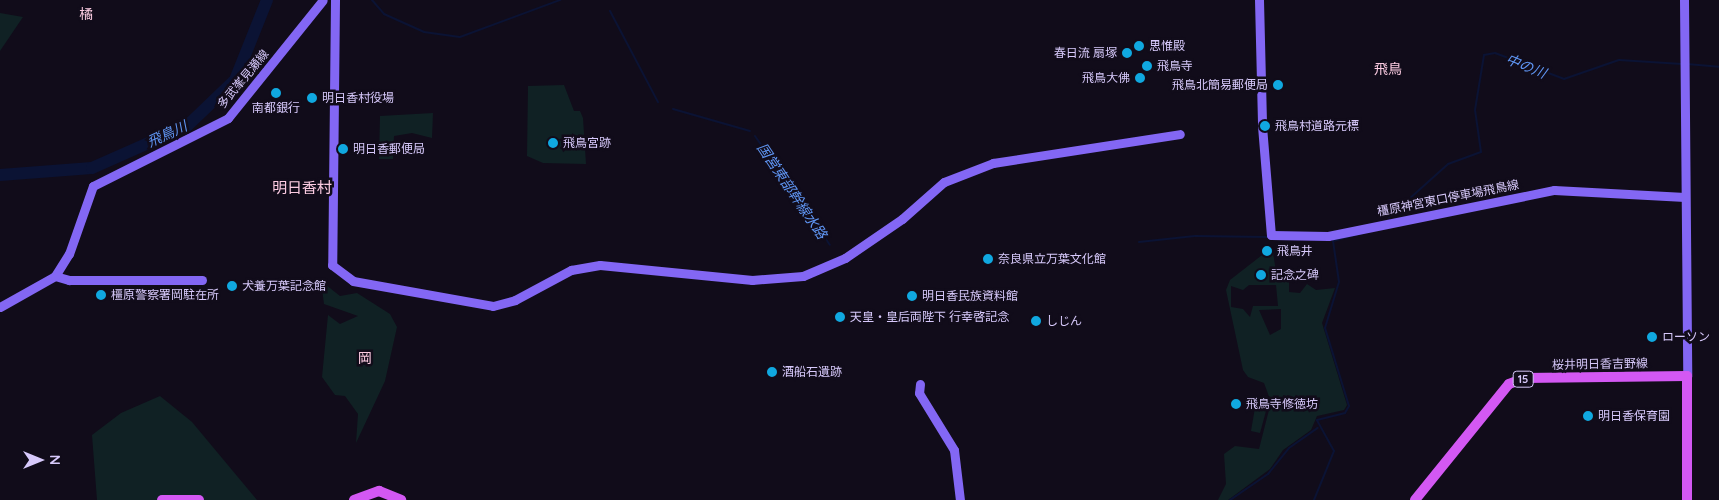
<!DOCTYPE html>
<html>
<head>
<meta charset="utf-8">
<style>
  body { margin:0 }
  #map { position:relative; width:1719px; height:500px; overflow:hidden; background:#110c1a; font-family:Quicksand,"Noto Sans JP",sans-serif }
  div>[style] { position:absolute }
  .green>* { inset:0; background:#102124 }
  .stream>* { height:2px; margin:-1px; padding:0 1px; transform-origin:1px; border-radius:1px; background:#0b1334 }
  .river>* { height:12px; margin:-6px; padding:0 6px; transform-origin:6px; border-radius:6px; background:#0b1334 }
  .secondary>* { height:9px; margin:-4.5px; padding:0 4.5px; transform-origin:4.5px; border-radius:4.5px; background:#8367f4 }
  .primary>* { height:10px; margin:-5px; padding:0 5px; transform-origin:5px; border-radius:5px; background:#d358f3 }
  .dots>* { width:14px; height:14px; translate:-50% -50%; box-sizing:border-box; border:2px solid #110c1a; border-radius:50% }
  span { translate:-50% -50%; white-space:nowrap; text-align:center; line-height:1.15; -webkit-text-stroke:5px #110c1a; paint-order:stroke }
  .shield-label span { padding:1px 4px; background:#110c1a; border:1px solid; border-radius:4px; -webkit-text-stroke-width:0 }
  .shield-label { font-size:11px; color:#d7c9fb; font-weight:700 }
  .poi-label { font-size:12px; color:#d7c9fb }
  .left { translate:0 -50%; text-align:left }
  .right { translate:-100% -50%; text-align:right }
  .street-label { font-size:12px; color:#d7c9fb }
  .neighbourhood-label { font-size:14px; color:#fbcbe1 }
  .water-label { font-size:14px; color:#5f95f3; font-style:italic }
  .quarter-label { font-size:15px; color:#fbcbe1 }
  .north { position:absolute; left:15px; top:435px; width:50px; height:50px; -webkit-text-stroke:4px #110c1a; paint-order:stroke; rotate:90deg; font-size:14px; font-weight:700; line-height:20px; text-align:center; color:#d7c9fb }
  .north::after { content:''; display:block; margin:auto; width:18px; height:22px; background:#d7c9fb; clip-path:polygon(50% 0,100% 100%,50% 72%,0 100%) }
</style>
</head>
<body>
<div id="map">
  <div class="green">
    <i style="clip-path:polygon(0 13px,23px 17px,0 51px)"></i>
    <i style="clip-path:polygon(564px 85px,574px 111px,580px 111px,583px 118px,586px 164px,543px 163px,527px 156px,528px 86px)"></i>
    <i style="clip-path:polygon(433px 113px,432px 138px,412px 133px,394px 136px,393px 159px,379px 159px,380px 116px)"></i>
    <i style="clip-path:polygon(evenodd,1266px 252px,1273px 252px,1276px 272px,1289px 275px,1289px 292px,1300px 293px,1307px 284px,1316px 290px,1335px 288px,1322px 323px,1347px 405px,1344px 410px,1317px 416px,1311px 430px,1283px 450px,1270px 469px,1228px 500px,1218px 500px,1226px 484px,1224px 454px,1235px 446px,1259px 449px,1271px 402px,1264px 383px,1248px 377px,1243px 370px,1226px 290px,1230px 280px,1266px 252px,1249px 285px,1276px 285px,1278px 306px,1253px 306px,1250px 317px,1243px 309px,1231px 307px,1231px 286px,1243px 290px,1249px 285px,1266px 252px,1281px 309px,1281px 329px,1270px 335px,1259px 310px,1281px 309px)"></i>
    <i style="clip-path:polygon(321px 281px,340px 296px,357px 293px,390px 314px,397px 327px,385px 381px,356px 443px,358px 414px,345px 396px,335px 395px,322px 377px,328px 315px,340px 324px,358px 316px,324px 304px)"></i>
    <i style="clip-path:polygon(160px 396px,192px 422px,257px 500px,97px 500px,92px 435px,121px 413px)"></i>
    <i style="clip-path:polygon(1257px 396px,1269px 400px,1260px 433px,1251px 431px)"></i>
  </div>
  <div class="stream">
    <i style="left:372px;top:0;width:18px;rotate:49deg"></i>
    <i style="left:384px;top:14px;width:44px;rotate:24.2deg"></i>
    <i style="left:424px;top:32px;width:36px;rotate:8deg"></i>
    <i style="left:460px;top:37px;width:107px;rotate:-20.3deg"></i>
    <i style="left:610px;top:11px;width:103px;rotate:62.2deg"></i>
    <i style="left:1687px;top:64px;width:32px;rotate:5deg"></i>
    <i style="left:673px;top:109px;width:80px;rotate:15.9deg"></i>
    <i style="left:755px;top:136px;width:132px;rotate:55.5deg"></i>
    <i style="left:1389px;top:217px;width:79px;rotate:-41.9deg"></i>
    <i style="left:1448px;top:164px;width:35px;rotate:-20deg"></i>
    <i style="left:1481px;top:152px;width:42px;rotate:-98.1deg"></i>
    <i style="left:1475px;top:110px;width:56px;rotate:-80.7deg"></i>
    <i style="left:1484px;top:55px;width:11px;rotate:-10deg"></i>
    <i style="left:1495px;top:53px;width:74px;rotate:20.6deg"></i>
    <i style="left:1564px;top:79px;width:58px;rotate:-19.1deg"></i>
    <i style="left:1619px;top:60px;width:63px;rotate:3.6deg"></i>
    <i style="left:1139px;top:242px;width:56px;rotate:-6.1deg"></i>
    <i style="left:1195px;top:236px;width:72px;rotate:0.8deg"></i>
    <i style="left:1230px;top:500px;width:46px;rotate:-34.4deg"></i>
    <i style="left:1268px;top:474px;width:33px;rotate:-51deg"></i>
    <i style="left:1289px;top:448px;width:35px;rotate:-35deg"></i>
    <i style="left:1314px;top:500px;width:53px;rotate:-67.8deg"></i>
    <i style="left:1334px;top:451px;width:35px;rotate:-119deg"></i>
    <i style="left:1317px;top:420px;width:29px;rotate:-14deg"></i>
    <i style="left:1345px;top:413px;width:8px;rotate:-60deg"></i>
    <i style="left:1349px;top:406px;width:82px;rotate:-107.1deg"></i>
    <i style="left:1325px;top:328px;width:48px;rotate:-73.1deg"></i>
    <i style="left:1339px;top:282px;width:41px;rotate:-98.3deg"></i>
    <i style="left:1333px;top:241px;width:42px;rotate:-15deg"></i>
  </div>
  <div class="river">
    <i style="left:0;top:175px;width:92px;rotate:-4.4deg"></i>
    <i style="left:92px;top:168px;width:104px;rotate:-23.9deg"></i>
    <i style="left:187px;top:126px;width:66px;rotate:-43.8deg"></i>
    <i style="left:235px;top:80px;width:86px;rotate:-68.2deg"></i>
  </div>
  <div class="secondary">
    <i style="left:335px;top:0;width:265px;rotate:90.6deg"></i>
    <i style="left:332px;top:265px;width:26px;rotate:37deg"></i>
    <i style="left:353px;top:281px;width:142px;rotate:10.1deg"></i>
    <i style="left:493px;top:306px;width:23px;rotate:-15deg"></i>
    <i style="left:515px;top:300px;width:64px;rotate:-28.2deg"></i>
    <i style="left:571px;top:270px;width:29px;rotate:-10deg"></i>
    <i style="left:600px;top:265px;width:153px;rotate:5.6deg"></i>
    <i style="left:752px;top:280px;width:51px;rotate:-4.5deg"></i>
    <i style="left:803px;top:276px;width:46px;rotate:-23.2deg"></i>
    <i style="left:845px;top:258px;width:69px;rotate:-34.4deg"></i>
    <i style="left:902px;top:219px;width:56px;rotate:-41.4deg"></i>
    <i style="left:944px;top:182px;width:53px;rotate:-21.2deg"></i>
    <i style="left:993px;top:163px;width:189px;rotate:-8.8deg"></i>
    <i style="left:1259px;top:0;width:126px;rotate:88.6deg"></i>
    <i style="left:1262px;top:126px;width:109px;rotate:85.3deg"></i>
    <i style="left:1271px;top:235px;width:57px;rotate:1deg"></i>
    <i style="left:1328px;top:236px;width:231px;rotate:-11.5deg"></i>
    <i style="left:1554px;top:190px;width:131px;rotate:3.1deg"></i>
    <i style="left:1684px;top:0;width:376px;rotate:89.5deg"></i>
    <i style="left:55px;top:276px;width:15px;rotate:16deg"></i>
    <i style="left:69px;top:280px;width:133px"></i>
    <i style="left:0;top:307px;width:63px;rotate:-29.4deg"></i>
    <i style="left:55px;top:276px;width:26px;rotate:-58deg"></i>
    <i style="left:69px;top:254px;width:72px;rotate:-70.6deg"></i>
    <i style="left:93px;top:186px;width:151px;rotate:-26.7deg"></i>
    <i style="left:228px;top:118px;width:151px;rotate:-51.2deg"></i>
    <i style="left:920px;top:384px;width:9px;rotate:96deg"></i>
    <i style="left:919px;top:393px;width:67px;rotate:58.4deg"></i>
    <i style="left:954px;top:450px;width:50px;rotate:83.2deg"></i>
  </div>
  <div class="primary">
    <i style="left:162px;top:500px;width:37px"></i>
    <i style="left:354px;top:500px;width:27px;rotate:-20deg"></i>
    <i style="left:379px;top:491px;width:24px;rotate:22deg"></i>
    <i style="left:1415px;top:500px;width:149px;rotate:-51deg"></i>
    <i style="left:1509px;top:384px;width:17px;rotate:-21deg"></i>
    <i style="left:1525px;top:378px;width:162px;rotate:-0.7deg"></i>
    <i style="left:1687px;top:376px;width:124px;rotate:90deg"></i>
  </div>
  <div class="dots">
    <i style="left:1139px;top:46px;background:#10a8e0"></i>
    <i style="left:1127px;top:53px;background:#10a8e0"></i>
    <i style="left:1147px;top:66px;background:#10a8e0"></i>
    <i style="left:1140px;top:78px;background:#10a8e0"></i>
    <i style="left:1278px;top:85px;background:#10a8e0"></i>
    <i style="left:276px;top:93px;background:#10a8e0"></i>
    <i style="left:312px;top:98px;background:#10a8e0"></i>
    <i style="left:1265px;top:126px;background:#10a8e0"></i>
    <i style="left:553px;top:143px;background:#10a8e0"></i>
    <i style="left:343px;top:149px;background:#10a8e0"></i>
    <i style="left:1267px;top:251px;background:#10a8e0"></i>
    <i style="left:988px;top:259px;background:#10a8e0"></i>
    <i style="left:1261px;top:275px;background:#10a8e0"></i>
    <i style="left:232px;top:286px;background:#10a8e0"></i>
    <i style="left:101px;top:295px;background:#10a8e0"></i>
    <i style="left:912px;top:296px;background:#10a8e0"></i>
    <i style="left:840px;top:317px;background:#10a8e0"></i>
    <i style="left:1036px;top:321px;background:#10a8e0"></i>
    <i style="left:1652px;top:337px;background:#10a8e0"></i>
    <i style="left:772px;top:372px;background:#10a8e0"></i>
    <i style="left:1236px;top:404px;background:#10a8e0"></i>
    <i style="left:1588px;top:416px;background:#10a8e0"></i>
  </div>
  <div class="shield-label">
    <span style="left:1523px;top:379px">15</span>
  </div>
  <div class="poi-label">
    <span class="left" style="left:1149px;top:46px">思惟殿</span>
    <span class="right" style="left:1117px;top:53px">春日流 扇塚</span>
    <span class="left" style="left:1157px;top:66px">飛鳥寺</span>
    <span class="right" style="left:1130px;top:78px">飛鳥大佛</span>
    <span class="right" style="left:1268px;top:85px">飛鳥北簡易郵便局</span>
    <span class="left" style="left:322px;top:98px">明日香村役場</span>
    <span style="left:276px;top:108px">南都銀行</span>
    <span class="left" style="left:1275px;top:126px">飛鳥村道路元標</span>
    <span class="left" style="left:563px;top:143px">飛鳥宮跡</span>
    <span class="left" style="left:353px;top:149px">明日香郵便局</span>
    <span class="left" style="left:1277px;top:251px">飛鳥井</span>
    <span class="left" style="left:998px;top:259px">奈良県立万葉文化館</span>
    <span class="left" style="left:1271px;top:275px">記念之碑</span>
    <span class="left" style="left:242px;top:286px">犬養万葉記念館</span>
    <span class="left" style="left:111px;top:295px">橿原警察署岡駐在所</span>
    <span class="left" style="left:922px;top:296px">明日香民族資料館</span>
    <span class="left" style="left:850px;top:317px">天皇・皇后両陛下 行幸啓記念</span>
    <span class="left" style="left:1046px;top:321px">しじん</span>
    <span class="left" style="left:1662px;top:337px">ローソン</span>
    <span class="left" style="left:782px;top:372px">酒船石遺跡</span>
    <span class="left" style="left:1246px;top:404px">飛鳥寺修徳坊</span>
    <span class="left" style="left:1598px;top:416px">明日香保育園</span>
  </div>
  <div class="street-label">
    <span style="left:243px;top:79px;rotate:-50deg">多武峯見瀬線</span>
    <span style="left:1448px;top:198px;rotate:-11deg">橿原神宮東口停車場飛鳥線</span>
    <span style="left:1600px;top:364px;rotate:-1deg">桜井明日香吉野線</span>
  </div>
  <div class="neighbourhood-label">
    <span style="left:86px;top:14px">橘</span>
    <span style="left:1388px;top:69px">飛鳥</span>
    <span style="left:365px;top:358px">岡</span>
  </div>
  <div class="water-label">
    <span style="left:1526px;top:66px;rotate:22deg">中の川</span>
    <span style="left:167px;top:134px;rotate:-25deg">飛鳥川</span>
    <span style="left:792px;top:191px;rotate:56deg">国営東部幹線水路</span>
  </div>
  <div class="quarter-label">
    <span style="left:302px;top:188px">明日香村</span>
  </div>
  <div class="north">N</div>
</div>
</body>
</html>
